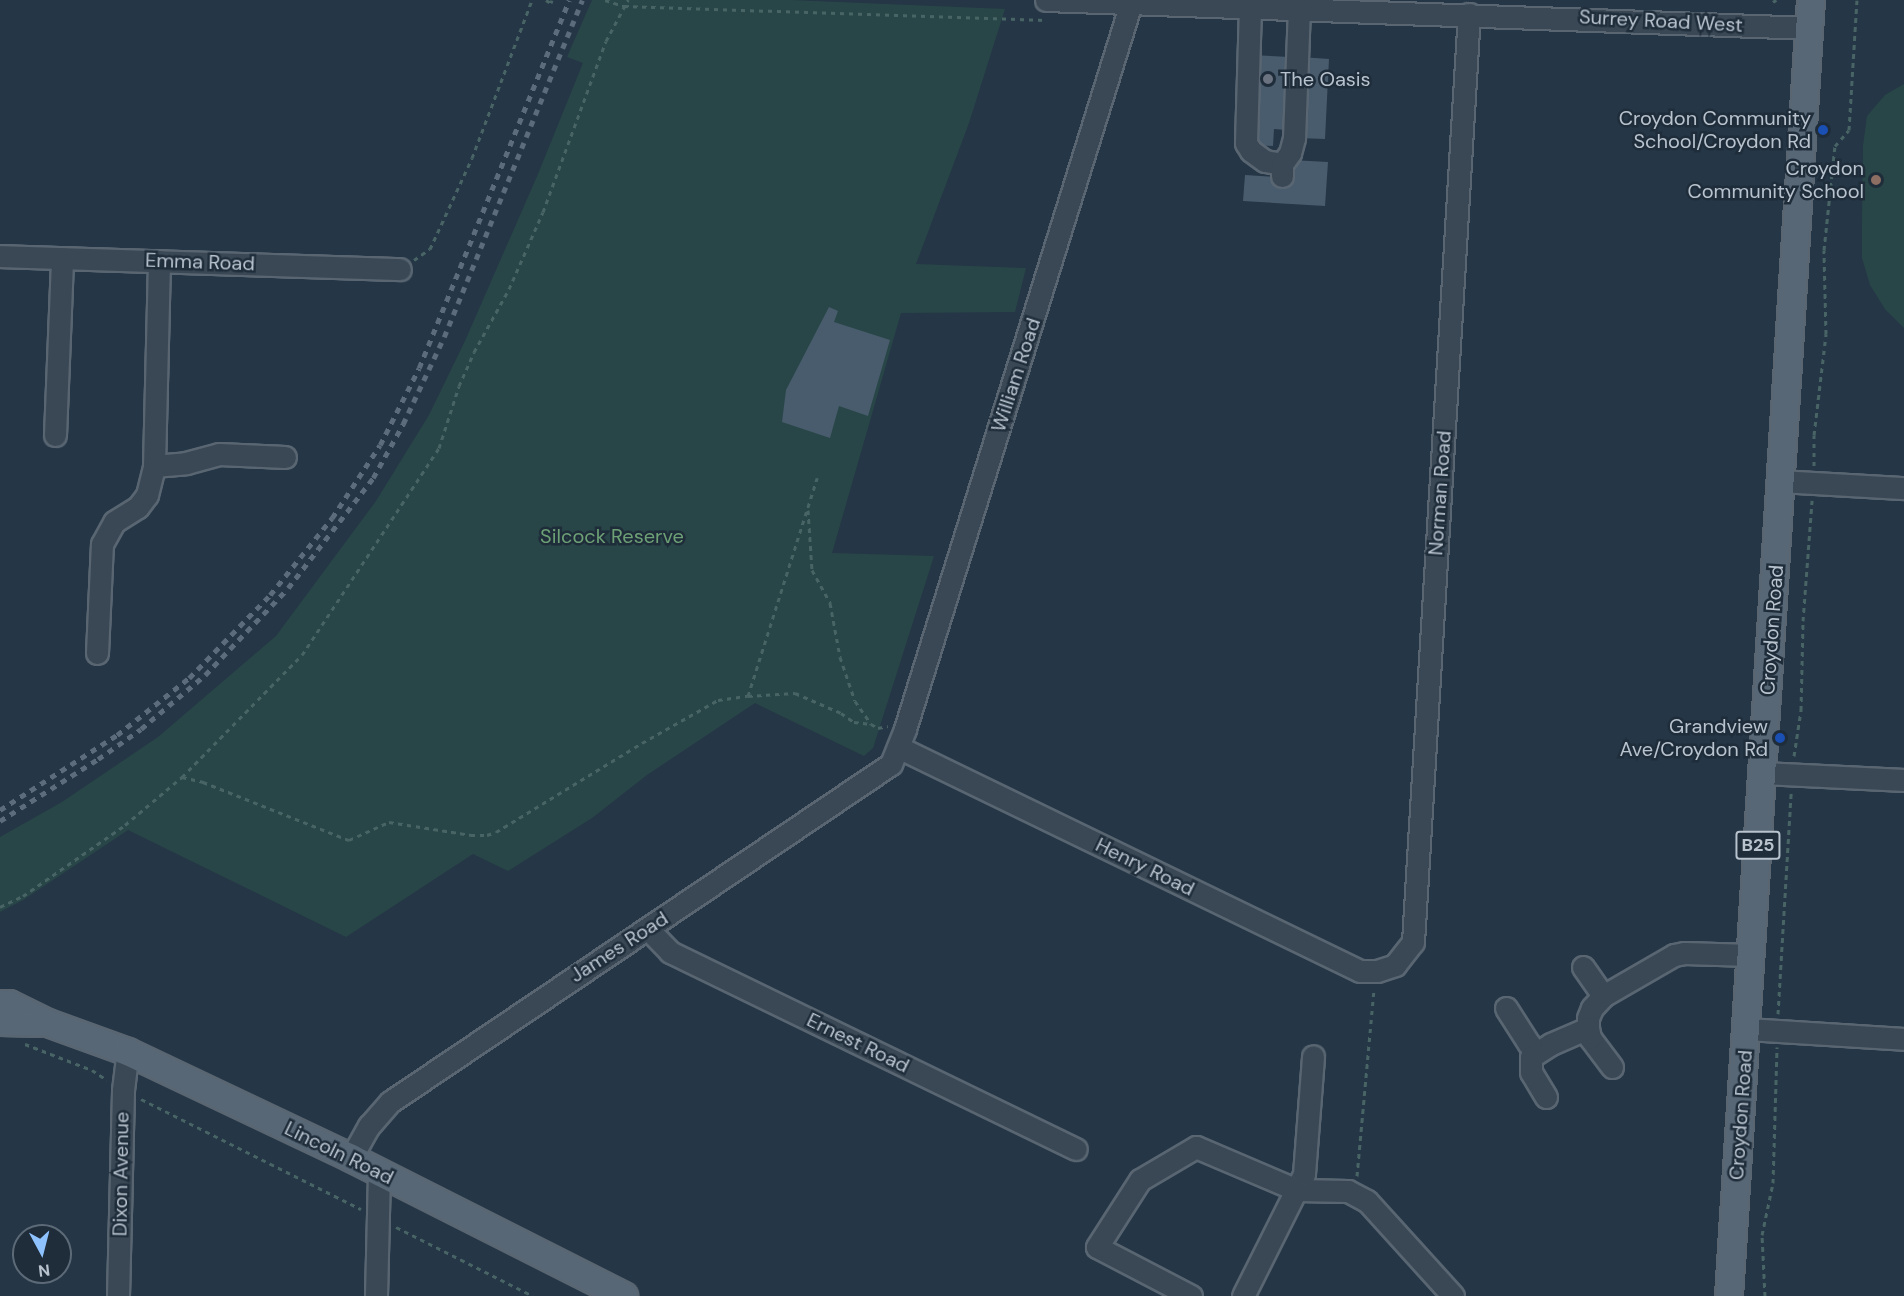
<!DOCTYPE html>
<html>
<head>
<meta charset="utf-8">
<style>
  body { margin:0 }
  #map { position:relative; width:1904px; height:1296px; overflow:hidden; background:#253646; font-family:"DM Sans",sans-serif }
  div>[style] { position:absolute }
  .green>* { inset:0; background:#284647 }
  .building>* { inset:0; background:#495c6d }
  .path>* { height:3px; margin-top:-1.5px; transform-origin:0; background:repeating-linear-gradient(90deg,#486465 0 4.5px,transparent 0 9px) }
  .roads { filter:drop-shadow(2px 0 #596672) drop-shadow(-2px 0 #596672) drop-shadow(0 2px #596672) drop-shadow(0 -2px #596672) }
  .minor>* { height:21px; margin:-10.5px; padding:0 10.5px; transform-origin:10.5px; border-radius:10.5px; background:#3a4855 }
  .major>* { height:26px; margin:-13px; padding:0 13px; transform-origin:13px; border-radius:13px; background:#586775 }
  .rail>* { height:4.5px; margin-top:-2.25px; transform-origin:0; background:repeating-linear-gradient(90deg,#5c6c7d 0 6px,transparent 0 12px) }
  .dots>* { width:16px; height:16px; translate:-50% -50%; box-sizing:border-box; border:3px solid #1f2d3b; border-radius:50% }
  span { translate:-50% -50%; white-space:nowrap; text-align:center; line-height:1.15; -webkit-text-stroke:5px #1f2d3b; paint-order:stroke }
  .shield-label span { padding:2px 4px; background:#1f2d3b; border:2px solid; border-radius:4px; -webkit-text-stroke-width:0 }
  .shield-label { font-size:18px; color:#b8c3ce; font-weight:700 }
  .street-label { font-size:20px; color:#b8c3ce }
  .poi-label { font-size:20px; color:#b8c3ce }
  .left { translate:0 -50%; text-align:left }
  .right { translate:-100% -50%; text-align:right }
  .park-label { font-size:20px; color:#6da175 }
  .north { position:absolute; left:12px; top:1224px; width:60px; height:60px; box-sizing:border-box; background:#1f2d3b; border:2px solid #5c6976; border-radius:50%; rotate:173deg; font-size:16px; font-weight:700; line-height:24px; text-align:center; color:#b8c3ce }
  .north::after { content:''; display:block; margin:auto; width:21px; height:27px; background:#8dc2ff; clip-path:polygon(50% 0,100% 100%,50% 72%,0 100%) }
</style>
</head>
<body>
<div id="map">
  <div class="green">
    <i style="clip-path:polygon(592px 0,791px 0,1005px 9px,969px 123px,916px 264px,1026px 268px,1015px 312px,901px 313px,832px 553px,934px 556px,873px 748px,864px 756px,755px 703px,647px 775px,592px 818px,508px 871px,473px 854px,346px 937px,128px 830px,23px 900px,0 912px,0 837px,62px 802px,158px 737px,276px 636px,376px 501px,429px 415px,465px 341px,538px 174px,583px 63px,567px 57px)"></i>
    <i style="clip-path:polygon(1904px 84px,1904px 328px,1885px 309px,1870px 285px,1862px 258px,1862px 220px,1863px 146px,1867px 116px,1885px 95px)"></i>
  </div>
  <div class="building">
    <i style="clip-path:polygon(1251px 55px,1290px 57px,1287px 130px,1274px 129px,1273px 146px,1255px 145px)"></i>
    <i style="clip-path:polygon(1301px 57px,1329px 59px,1325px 139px,1298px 138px)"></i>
    <i style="clip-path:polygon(1291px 160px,1328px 162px,1325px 206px,1243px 201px,1245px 175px,1290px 178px)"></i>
    <i style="clip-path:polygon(829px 307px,838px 311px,834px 322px,890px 340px,868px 416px,839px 406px,830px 438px,782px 422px,786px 390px)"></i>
  </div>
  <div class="path">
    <i style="left:546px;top:0;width:6px;rotate:31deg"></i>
    <i style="left:551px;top:3px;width:3px;rotate:-72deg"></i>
    <i style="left:605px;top:0;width:20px;rotate:18deg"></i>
    <i style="left:624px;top:6px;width:422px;rotate:1.9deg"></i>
    <i style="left:1773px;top:2px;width:4px;rotate:-34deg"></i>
    <i style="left:414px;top:260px;width:19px;rotate:-35deg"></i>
    <i style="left:430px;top:249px;width:100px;rotate:-65.2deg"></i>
    <i style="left:472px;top:158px;width:169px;rotate:-69.2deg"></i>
    <i style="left:1814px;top:466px;width:31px;rotate:-90deg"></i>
    <i style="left:1814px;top:435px;width:102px;rotate:-83.2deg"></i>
    <i style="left:1826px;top:334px;width:84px;rotate:-91.4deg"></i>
    <i style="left:1824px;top:250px;width:105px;rotate:-84deg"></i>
    <i style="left:1835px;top:146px;width:21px;rotate:-49deg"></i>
    <i style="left:1849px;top:130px;width:130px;rotate:-86.5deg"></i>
    <i style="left:808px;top:510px;width:60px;rotate:86.2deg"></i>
    <i style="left:812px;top:570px;width:38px;rotate:61deg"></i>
    <i style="left:830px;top:603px;width:55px;rotate:79.5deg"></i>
    <i style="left:840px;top:657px;width:46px;rotate:71.2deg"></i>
    <i style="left:855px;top:701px;width:28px;rotate:55deg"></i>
    <i style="left:871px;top:724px;width:8px;rotate:30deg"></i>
    <i style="left:878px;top:728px;width:10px;rotate:-11deg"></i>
    <i style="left:748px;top:696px;width:47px;rotate:-3.7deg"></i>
    <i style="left:795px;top:693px;width:50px;rotate:23.5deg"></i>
    <i style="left:841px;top:713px;width:16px;rotate:35deg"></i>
    <i style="left:854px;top:722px;width:17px;rotate:7deg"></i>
    <i style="left:1794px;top:756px;width:47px;rotate:-81.3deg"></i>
    <i style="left:1801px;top:710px;width:89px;rotate:-88.7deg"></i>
    <i style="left:1803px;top:621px;width:121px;rotate:-85.7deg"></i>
    <i style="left:182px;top:777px;width:171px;rotate:-45.5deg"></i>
    <i style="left:302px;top:655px;width:248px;rotate:-56.5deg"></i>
    <i style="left:439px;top:448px;width:65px;rotate:-72.1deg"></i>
    <i style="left:459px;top:386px;width:37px;rotate:-66deg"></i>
    <i style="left:474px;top:352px;width:72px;rotate:-60.9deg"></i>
    <i style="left:509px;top:289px;width:84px;rotate:-66.2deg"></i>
    <i style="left:543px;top:212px;width:182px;rotate:-69.8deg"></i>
    <i style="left:606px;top:41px;width:47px;rotate:-61.8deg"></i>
    <i style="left:0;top:907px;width:25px;rotate:-26deg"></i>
    <i style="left:23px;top:896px;width:124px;rotate:-34.8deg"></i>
    <i style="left:125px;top:825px;width:75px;rotate:-40.1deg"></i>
    <i style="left:182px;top:777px;width:22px;rotate:13deg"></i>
    <i style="left:203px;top:782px;width:157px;rotate:21.7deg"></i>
    <i style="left:349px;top:840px;width:44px;rotate:-24.2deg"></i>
    <i style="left:389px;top:822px;width:83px;rotate:9deg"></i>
    <i style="left:471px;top:835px;width:16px"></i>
    <i style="left:487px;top:835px;width:9px;rotate:-18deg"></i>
    <i style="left:496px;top:832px;width:171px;rotate:-31.4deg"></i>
    <i style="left:642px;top:743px;width:87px;rotate:-29.5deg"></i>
    <i style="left:718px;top:700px;width:30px;rotate:-8deg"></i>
    <i style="left:748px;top:696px;width:229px;rotate:-72.4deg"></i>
    <i style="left:1778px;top:1014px;width:221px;rotate:-86.6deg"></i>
    <i style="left:25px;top:1044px;width:72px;rotate:21.2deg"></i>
    <i style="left:92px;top:1070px;width:18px;rotate:34deg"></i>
    <i style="left:141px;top:1099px;width:246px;rotate:26.6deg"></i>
    <i style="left:1357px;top:1176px;width:189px;rotate:-84.8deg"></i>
    <i style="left:396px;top:1227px;width:153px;rotate:26.7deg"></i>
    <i style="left:1765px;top:1296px;width:61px;rotate:-92.8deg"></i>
    <i style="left:1762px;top:1235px;width:53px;rotate:-78.1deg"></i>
    <i style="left:1773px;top:1183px;width:136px;rotate:-88.3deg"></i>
  </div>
  <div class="roads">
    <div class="minor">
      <i style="left:1046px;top:0;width:764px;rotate:2.1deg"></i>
      <i style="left:1250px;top:7px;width:136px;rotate:91.7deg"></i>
      <i style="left:1246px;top:143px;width:9px;rotate:58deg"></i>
      <i style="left:1251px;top:151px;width:17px;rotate:36deg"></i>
      <i style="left:1265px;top:161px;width:17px;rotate:10deg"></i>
      <i style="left:1282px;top:176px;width:12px;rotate:-90deg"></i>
      <i style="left:1282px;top:164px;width:14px;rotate:-54deg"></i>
      <i style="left:1290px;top:153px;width:16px;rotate:-75deg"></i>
      <i style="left:1294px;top:138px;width:129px;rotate:-87.8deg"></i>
      <i style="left:0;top:256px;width:400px;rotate:1.9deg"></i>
      <i style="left:55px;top:435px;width:177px;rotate:-87.7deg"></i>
      <i style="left:154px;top:466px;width:32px;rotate:-5deg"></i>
      <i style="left:186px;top:463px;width:34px;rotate:-15deg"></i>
      <i style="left:219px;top:454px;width:66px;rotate:2.6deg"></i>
      <i style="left:1781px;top:481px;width:123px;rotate:3.3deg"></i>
      <i style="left:97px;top:653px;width:109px;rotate:-87.4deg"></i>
      <i style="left:102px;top:544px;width:25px;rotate:-61deg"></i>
      <i style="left:114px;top:522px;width:28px;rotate:-32deg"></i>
      <i style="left:138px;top:507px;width:15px;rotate:-53deg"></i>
      <i style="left:147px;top:495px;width:30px;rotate:-76deg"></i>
      <i style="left:154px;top:466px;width:205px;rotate:-88.6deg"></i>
      <i style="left:898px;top:747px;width:513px;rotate:25.87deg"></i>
      <i style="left:1360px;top:971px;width:17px"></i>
      <i style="left:1377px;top:971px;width:19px;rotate:-18deg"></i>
      <i style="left:1395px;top:965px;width:29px;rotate:-52deg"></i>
      <i style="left:1413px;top:942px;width:930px;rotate:-86.55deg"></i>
      <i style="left:1763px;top:773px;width:141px;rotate:2.8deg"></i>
      <i style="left:648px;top:929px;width:32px;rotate:46deg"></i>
      <i style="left:670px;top:952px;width:451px;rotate:25.9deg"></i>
      <i style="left:1583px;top:967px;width:35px;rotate:55deg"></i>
      <i style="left:1506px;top:1008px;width:43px;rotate:57.4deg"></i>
      <i style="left:1529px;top:1044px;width:11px;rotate:45deg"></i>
      <i style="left:1747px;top:1029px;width:157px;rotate:3.6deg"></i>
      <i style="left:1612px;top:1067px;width:36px;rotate:-127deg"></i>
      <i style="left:1590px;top:1038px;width:10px;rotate:-101deg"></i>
      <i style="left:1588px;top:1028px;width:10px;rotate:-90deg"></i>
      <i style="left:1588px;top:1018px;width:11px;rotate:-68deg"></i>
      <i style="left:1592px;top:1008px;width:16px;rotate:-47deg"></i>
      <i style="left:1603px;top:996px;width:82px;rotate:-30deg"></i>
      <i style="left:1674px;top:955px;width:10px;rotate:-11deg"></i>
      <i style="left:1684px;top:953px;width:67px;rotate:1.7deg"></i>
      <i style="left:1546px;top:1097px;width:29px;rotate:-121deg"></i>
      <i style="left:1531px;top:1072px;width:15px;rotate:-90deg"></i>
      <i style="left:1531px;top:1057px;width:24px;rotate:-33deg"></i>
      <i style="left:1551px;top:1044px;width:40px;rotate:-23.4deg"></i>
      <i style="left:351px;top:1158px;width:37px;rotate:-61deg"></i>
      <i style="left:369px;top:1126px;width:32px;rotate:-49deg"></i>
      <i style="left:390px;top:1102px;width:604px;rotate:-34.01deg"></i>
      <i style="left:891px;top:764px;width:38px;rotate:-68deg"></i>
      <i style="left:905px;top:729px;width:760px;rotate:-72.71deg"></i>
      <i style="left:118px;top:1296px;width:206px;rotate:-88.6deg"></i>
      <i style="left:123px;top:1090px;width:38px;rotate:-83deg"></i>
      <i style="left:376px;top:1296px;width:123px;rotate:-88.6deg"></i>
      <i style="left:1191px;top:1296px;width:106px;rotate:-152.5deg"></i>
      <i style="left:1097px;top:1247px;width:80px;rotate:-57.3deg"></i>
      <i style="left:1140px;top:1180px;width:65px;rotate:-30.5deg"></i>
      <i style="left:1196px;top:1147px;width:110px;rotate:23.1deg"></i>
      <i style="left:1297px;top:1190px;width:51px;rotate:1.1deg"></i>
      <i style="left:1348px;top:1191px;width:21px;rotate:28deg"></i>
      <i style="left:1367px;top:1201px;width:128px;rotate:47.8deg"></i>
      <i style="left:1243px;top:1296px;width:136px;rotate:-63.4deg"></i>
      <i style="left:1304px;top:1174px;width:118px;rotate:-85.6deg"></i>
    </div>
    <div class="major">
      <i style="left:0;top:1004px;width:9px"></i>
      <i style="left:9px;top:1004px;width:43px;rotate:26deg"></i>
      <i style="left:48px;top:1023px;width:85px;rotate:19.9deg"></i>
      <i style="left:128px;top:1052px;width:247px;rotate:25.4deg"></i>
      <i style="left:351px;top:1158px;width:306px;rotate:26.8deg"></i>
      <i style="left:0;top:1022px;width:39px;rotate:1deg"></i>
      <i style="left:1729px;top:1296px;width:1299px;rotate:-86.38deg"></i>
    </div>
  </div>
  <div class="rail">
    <i style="left:0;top:810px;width:139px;rotate:-32.7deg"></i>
    <i style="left:117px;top:735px;width:92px;rotate:-38.4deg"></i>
    <i style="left:189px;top:678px;width:116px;rotate:-45.7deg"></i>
    <i style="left:270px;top:595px;width:99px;rotate:-51.2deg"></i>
    <i style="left:332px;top:518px;width:87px;rotate:-56.7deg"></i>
    <i style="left:380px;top:445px;width:86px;rotate:-63.1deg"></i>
    <i style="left:419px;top:368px;width:397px;rotate:-67.8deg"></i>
    <i style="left:0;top:821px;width:116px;rotate:-32.3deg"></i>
    <i style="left:98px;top:759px;width:52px;rotate:-34.9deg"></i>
    <i style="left:141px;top:729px;width:84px;rotate:-40.2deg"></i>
    <i style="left:205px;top:675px;width:120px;rotate:-46.3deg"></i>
    <i style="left:288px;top:588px;width:139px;rotate:-52.3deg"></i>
    <i style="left:373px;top:478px;width:62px;rotate:-60.9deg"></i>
    <i style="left:403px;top:424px;width:96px;rotate:-64.8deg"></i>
    <i style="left:444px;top:337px;width:364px;rotate:-67.7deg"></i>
  </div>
  <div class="dots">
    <i style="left:1268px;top:79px;background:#6b7280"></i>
    <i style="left:1823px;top:130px;background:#1a4fb4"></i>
    <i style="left:1876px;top:180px;background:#8d6e63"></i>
    <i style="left:1780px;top:738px;background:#1a4fb4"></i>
  </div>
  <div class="shield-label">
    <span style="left:1758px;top:845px">B25</span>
  </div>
  <div class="street-label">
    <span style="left:1661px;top:21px;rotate:3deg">Surrey Road West</span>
    <span style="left:200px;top:262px;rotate:2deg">Emma Road</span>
    <span style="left:1016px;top:375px;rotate:-72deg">William Road</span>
    <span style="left:1440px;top:493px;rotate:-86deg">Norman Road</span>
    <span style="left:1772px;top:630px;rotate:-86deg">Croydon Road</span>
    <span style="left:1145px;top:867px;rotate:26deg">Henry Road</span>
    <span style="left:619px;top:947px;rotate:-33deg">James Road</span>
    <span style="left:858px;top:1043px;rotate:26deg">Ernest Road</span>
    <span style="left:1741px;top:1115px;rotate:-86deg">Croydon Road</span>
    <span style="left:339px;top:1153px;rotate:26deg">Lincoln Road</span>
    <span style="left:121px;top:1174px;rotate:-89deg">Dixon Avenue</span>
  </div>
  <div class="poi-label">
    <span class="left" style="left:1280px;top:79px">The Oasis</span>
    <span class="right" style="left:1811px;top:130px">Croydon Community<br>School/Croydon Rd</span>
    <span class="right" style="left:1864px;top:180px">Croydon<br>Community School</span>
    <span class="right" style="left:1768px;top:738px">Grandview<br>Ave/Croydon Rd</span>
  </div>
  <div class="park-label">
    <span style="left:612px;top:536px">Silcock Reserve</span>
  </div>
  <div class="north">N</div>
</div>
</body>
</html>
